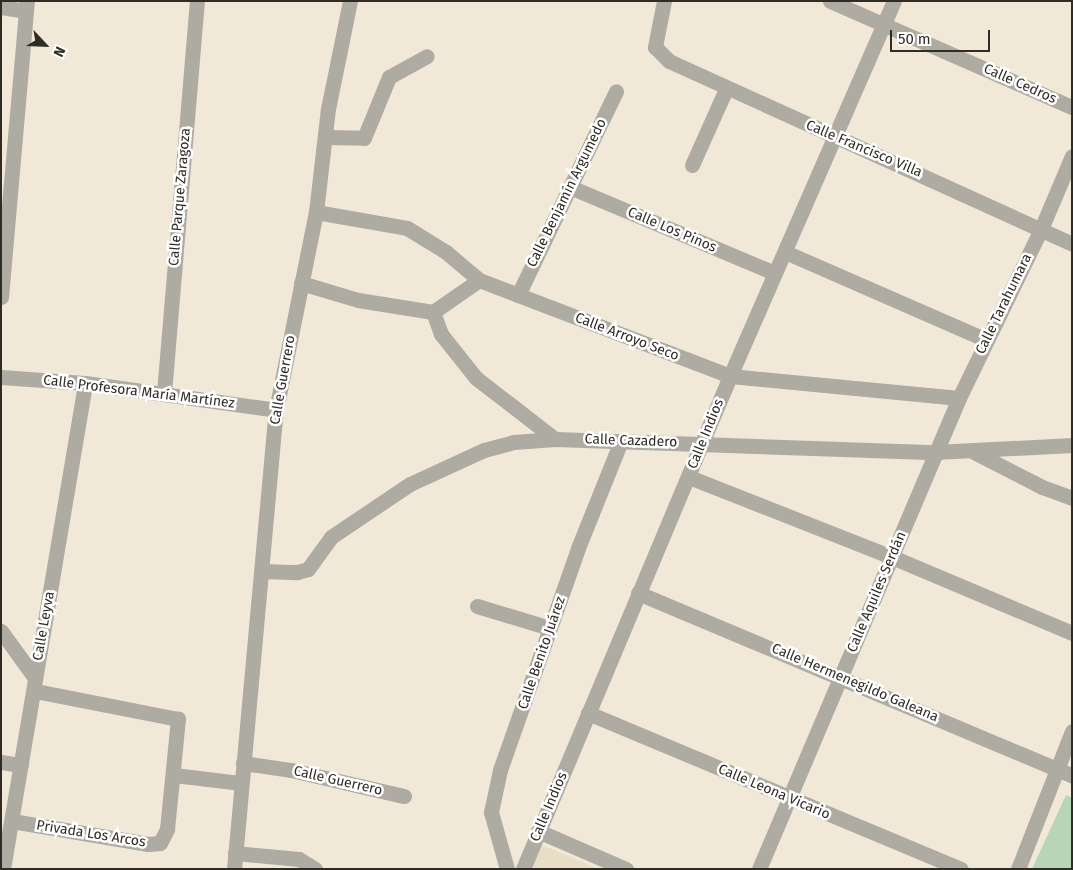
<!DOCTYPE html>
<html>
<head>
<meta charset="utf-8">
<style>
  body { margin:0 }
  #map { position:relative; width:1073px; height:870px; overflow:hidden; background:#f1e8d7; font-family:"Fira Sans",sans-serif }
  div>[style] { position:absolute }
  .built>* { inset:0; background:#eaddc6 }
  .green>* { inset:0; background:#b7d6b5 }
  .minor>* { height:15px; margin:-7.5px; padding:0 7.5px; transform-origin:7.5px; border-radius:7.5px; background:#aeaba3 }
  span { translate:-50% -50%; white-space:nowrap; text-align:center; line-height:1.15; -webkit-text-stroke:5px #fff; paint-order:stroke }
  .street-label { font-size:14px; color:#2f2c25 }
  .frame { position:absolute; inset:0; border:2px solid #2f2c25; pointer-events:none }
  .north { position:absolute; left:20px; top:20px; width:50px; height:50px; -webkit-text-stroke:4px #fff; paint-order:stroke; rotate:115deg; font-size:14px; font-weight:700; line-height:20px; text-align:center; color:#2f2c25 }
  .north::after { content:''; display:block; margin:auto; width:18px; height:22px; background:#2f2c25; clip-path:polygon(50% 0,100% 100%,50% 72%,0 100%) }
  .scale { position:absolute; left:890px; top:30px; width:100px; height:22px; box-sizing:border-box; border:2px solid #2f2c25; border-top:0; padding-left:6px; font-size:15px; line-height:18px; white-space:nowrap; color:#2f2c25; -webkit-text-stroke:4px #fff; paint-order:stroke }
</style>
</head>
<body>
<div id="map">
  <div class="built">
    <i style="clip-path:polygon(542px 845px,598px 869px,532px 869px)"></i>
  </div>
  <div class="green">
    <i style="clip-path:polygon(1066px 795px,1072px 798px,1072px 869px,1032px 869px)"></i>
  </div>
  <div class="minor">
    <i style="left:664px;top:1px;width:47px;rotate:101.1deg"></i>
    <i style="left:655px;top:47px;width:20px;rotate:45deg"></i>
    <i style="left:669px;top:61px;width:443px;rotate:24.4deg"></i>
    <i style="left:830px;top:1px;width:264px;rotate:23.7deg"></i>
    <i style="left:1px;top:7px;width:24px;rotate:9deg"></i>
    <i style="left:325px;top:137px;width:39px;rotate:1deg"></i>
    <i style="left:364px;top:138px;width:66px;rotate:-67.7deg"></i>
    <i style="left:389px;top:77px;width:43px;rotate:-28.9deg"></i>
    <i style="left:692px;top:165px;width:83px;rotate:-65.9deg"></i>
    <i style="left:570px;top:187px;width:222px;rotate:22.8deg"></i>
    <i style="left:316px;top:212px;width:92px;rotate:10deg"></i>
    <i style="left:407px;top:228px;width:46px;rotate:31.6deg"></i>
    <i style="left:446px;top:252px;width:43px;rotate:40.3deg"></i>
    <i style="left:479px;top:280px;width:269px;rotate:20.9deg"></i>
    <i style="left:730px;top:376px;width:230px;rotate:5.5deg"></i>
    <i style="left:785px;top:252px;width:219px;rotate:23.6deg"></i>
    <i style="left:301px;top:283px;width:59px;rotate:16.6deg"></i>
    <i style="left:358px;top:300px;width:76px;rotate:9.1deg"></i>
    <i style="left:433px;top:312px;width:23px;rotate:70deg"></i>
    <i style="left:441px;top:334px;width:56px;rotate:51.5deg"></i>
    <i style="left:476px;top:378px;width:100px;rotate:37.7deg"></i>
    <i style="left:518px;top:295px;width:226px;rotate:-64.3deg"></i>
    <i style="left:1px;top:297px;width:297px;rotate:-85deg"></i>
    <i style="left:433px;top:312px;width:56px;rotate:-34.8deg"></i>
    <i style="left:1px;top:377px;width:84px;rotate:4.1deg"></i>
    <i style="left:85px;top:383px;width:193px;rotate:8deg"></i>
    <i style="left:164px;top:393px;width:393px;rotate:-85.2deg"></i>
    <i style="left:974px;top:452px;width:76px;rotate:27.2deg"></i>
    <i style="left:1042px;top:487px;width:32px;rotate:20deg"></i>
    <i style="left:689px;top:477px;width:218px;rotate:21.5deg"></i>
    <i style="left:892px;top:557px;width:195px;rotate:22.9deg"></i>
    <i style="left:262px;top:571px;width:35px;rotate:2deg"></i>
    <i style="left:297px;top:572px;width:11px;rotate:-15deg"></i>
    <i style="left:308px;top:569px;width:39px;rotate:-54deg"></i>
    <i style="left:331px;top:537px;width:95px;rotate:-33.9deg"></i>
    <i style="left:410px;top:484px;width:81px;rotate:-24.7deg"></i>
    <i style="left:484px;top:450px;width:31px;rotate:-15deg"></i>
    <i style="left:514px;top:442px;width:41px;rotate:-4.2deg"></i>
    <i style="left:555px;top:439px;width:380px;rotate:2deg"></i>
    <i style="left:935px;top:452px;width:137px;rotate:-2.9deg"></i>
    <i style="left:638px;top:593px;width:471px;rotate:22.8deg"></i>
    <i style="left:477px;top:606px;width:76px;rotate:16.8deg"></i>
    <i style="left:1px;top:631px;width:58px;rotate:54.1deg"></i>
    <i style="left:588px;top:713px;width:404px;rotate:22.7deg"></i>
    <i style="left:1px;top:762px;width:20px;rotate:9deg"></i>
    <i style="left:243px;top:763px;width:49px;rotate:8.3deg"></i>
    <i style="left:291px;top:770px;width:116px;rotate:13deg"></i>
    <i style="left:174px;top:775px;width:66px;rotate:6.9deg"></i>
    <i style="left:12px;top:821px;width:138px;rotate:9.6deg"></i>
    <i style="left:148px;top:844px;width:12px;rotate:-5deg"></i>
    <i style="left:160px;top:843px;width:16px;rotate:-63deg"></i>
    <i style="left:167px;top:829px;width:111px;rotate:-84.3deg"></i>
    <i style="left:178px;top:719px;width:146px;rotate:-168.9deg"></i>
    <i style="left:538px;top:831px;width:96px;rotate:23.4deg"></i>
    <i style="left:235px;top:853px;width:64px;rotate:5.4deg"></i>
    <i style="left:299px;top:859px;width:19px;rotate:32deg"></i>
    <i style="left:3px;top:869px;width:493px;rotate:-80.4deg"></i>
    <i style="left:234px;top:869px;width:461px;rotate:-84.8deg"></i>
    <i style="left:276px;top:410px;width:202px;rotate:-78.6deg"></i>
    <i style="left:316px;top:212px;width:104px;rotate:-83.4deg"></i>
    <i style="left:328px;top:109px;width:110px;rotate:-78.5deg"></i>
    <i style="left:507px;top:869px;width:59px;rotate:-105.7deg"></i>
    <i style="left:491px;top:812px;width:43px;rotate:-77.9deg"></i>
    <i style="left:500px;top:770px;width:235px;rotate:-70.6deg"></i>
    <i style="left:578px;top:548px;width:115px;rotate:-68.1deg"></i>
    <i style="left:523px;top:869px;width:535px;rotate:-67.22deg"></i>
    <i style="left:730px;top:376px;width:409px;rotate:-66.4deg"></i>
    <i style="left:759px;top:869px;width:512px;rotate:-66.99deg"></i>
    <i style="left:959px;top:398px;width:188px;rotate:-64.1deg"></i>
    <i style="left:1041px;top:229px;width:79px;rotate:-67deg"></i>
    <i style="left:1018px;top:869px;width:148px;rotate:-68.6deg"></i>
  </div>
  <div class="street-label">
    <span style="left:1020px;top:84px;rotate:24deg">Calle Cedros</span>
    <span style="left:864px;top:149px;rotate:23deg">Calle Francisco Villa</span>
    <span style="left:567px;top:193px;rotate:-64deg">Calle Benjamín Argumedo</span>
    <span style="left:180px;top:197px;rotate:-85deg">Calle Parque Zaragoza</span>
    <span style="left:672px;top:230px;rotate:23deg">Calle Los Pinos</span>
    <span style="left:1004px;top:304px;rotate:-64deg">Calle Tarahumara</span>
    <span style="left:627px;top:337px;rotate:21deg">Calle Arroyo Seco</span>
    <span style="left:283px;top:380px;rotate:-80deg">Calle Guerrero</span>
    <span style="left:139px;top:392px;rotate:7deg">Calle Profesora María Martínez</span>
    <span style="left:706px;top:434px;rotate:-68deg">Calle Indios</span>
    <span style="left:631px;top:441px;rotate:2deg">Calle Cazadero</span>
    <span style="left:877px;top:592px;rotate:-67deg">Calle Aquiles Serdán</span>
    <span style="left:44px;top:626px;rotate:-80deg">Calle Leyva</span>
    <span style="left:542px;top:653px;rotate:-71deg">Calle Benito Juárez</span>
    <span style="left:855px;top:683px;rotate:23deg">Calle Hermenegildo Galeana</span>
    <span style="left:338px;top:781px;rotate:13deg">Calle Guerrero</span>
    <span style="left:774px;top:792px;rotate:23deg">Calle Leona Vicario</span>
    <span style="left:549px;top:807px;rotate:-67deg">Calle Indios</span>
    <span style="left:91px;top:834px;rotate:9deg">Privada Los Arcos</span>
  </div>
  <div class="frame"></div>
  <div class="north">N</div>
  <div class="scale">50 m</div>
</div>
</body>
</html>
